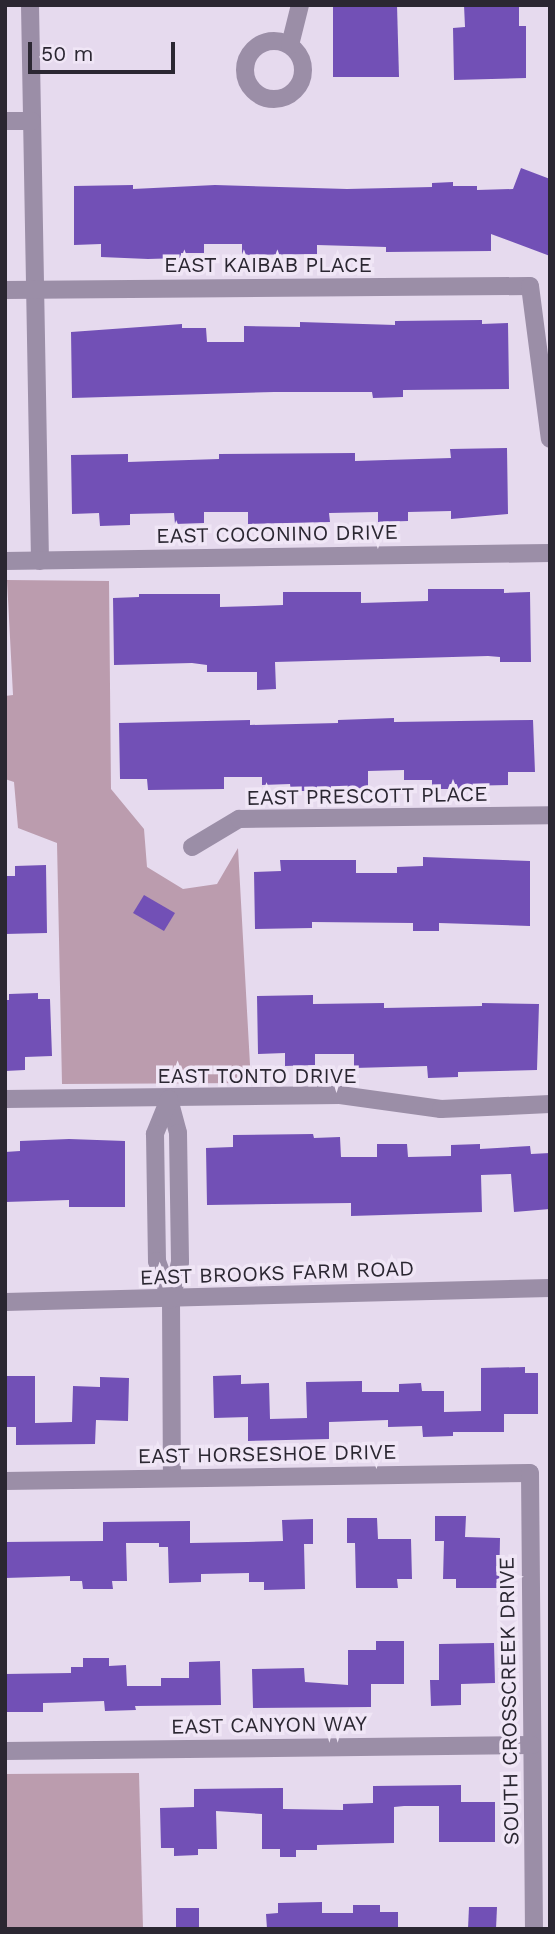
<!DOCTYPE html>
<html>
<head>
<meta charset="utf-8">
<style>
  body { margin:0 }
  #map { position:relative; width:555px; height:1934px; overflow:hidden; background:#e6daee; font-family:"Work Sans",sans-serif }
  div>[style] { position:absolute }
  .green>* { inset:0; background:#bb9cae }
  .building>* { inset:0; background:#7250b6 }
  .minor>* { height:18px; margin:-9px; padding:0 9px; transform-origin:9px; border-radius:9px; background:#9b8ea7 }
  .minor>.ring { margin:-9px; padding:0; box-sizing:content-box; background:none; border:18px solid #9b8ea7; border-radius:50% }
  span { translate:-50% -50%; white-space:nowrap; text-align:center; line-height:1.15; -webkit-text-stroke:7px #f0e6f6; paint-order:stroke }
  .street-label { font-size:21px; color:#2b2732 }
  .frame { position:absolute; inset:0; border:7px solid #2b2732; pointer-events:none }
  .scale { position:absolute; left:28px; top:42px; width:147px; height:32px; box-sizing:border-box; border:4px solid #2b2732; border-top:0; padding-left:9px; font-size:21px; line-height:24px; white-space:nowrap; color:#2b2732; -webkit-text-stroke:5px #f0e6f6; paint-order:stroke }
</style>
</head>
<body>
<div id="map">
  <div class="green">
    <i style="clip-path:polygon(7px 580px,109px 581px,111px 789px,144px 829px,147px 867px,183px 889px,217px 884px,238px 848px,251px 1083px,62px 1084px,57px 843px,18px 828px,14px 782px,5px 779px,5px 696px,13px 695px)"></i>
    <i style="clip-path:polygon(139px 1773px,143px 1929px,5px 1929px,5px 1774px)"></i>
  </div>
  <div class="building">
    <i style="clip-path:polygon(333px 5px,397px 5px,399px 77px,333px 77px)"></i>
    <i style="clip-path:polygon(464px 5px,519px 5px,519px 26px,526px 26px,526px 78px,454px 80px,453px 28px,465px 27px)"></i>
    <i style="clip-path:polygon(521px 168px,550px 179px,550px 256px,491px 234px,491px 251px,386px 252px,386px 247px,317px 245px,317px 254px,242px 255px,242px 244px,204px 244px,204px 253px,181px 253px,181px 258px,148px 259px,101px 257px,101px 244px,74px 245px,74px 186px,133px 185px,133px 189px,215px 185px,347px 189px,432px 187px,432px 183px,453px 182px,453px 186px,477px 186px,477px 190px,513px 189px)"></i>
    <i style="clip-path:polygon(482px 320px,482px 324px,508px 323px,509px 389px,403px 390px,403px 397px,373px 398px,372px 392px,274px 392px,72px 398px,71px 332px,182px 324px,182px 328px,206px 328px,207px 342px,244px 342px,244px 326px,300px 327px,300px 322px,395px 325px,395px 321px)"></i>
    <i style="clip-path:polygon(507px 448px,508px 514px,451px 519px,451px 511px,408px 512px,408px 521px,378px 522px,378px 512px,329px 513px,330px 522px,248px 524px,248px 512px,204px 512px,204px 523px,175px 524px,174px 513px,130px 514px,130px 525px,100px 526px,99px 513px,72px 514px,71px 455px,128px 454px,128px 462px,219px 459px,219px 454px,355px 453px,355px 461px,451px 458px,450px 449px)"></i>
    <i style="clip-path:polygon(428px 589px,504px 589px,504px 593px,530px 592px,531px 662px,500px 662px,500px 657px,488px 656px,275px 662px,276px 689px,257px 690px,257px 672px,207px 672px,207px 665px,192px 663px,114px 665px,113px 598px,139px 597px,139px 594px,220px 594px,220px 607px,255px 606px,283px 605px,283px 592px,361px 592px,361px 603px,428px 601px)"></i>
    <i style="clip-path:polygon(394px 718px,394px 722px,533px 720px,535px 772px,508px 772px,508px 785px,461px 786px,461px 789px,432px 789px,432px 780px,404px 780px,404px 770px,368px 771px,368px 788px,321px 791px,291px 791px,290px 784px,262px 785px,262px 777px,224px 777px,224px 789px,148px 790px,147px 779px,120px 779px,119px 723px,250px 720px,250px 725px,338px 723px,338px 720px)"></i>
    <i style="clip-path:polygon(423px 857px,530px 861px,530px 926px,439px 923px,439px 931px,413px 931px,413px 923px,312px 922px,312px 928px,255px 929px,254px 872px,281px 871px,280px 860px,356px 860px,356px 873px,397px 873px,397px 867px,423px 866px)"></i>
    <i style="clip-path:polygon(46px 865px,47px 933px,5px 934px,5px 876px,15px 876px,15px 866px)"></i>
    <i style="clip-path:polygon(144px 895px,175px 913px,164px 931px,133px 913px)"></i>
    <i style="clip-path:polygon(38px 993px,38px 999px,50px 999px,52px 1056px,25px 1057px,25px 1070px,5px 1071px,5px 1000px,9px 1000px,9px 994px)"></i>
    <i style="clip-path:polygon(313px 995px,313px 1004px,384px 1003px,384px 1008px,482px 1006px,482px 1003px,539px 1004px,537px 1070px,458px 1072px,458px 1077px,428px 1078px,427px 1066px,354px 1068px,354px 1054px,315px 1054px,315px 1065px,285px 1066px,285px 1053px,258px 1054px,257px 996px)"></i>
    <i style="clip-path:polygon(313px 1134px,314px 1138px,340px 1137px,341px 1157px,377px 1157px,377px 1144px,407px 1144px,408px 1157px,451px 1156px,451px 1145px,480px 1144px,480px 1149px,530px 1146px,531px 1154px,550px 1153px,550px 1209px,514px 1212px,511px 1174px,481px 1175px,482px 1212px,351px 1216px,351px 1203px,207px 1205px,206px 1148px,233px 1147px,233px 1135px)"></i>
    <i style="clip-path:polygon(69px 1139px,125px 1141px,125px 1207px,69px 1207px,69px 1200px,5px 1202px,5px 1152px,20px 1151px,20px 1141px)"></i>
    <i style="clip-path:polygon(525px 1367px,525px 1373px,538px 1373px,538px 1414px,504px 1414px,504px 1432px,453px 1432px,453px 1436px,423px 1437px,422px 1426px,388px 1427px,388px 1420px,329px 1422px,329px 1439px,248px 1441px,248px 1417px,214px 1418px,213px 1376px,241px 1375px,241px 1384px,269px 1383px,270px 1419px,307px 1418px,306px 1382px,362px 1381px,362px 1392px,399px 1392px,399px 1384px,421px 1383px,422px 1391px,444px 1391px,444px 1412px,481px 1411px,481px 1368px)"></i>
    <i style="clip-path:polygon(5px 1376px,35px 1376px,35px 1423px,72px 1422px,73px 1386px,100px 1387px,100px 1377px,129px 1378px,128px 1421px,96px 1420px,95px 1444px,16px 1445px,16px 1427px,5px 1427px)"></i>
    <i style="clip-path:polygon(435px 1516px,466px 1516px,465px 1537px,500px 1538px,499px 1588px,456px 1588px,456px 1579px,443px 1579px,444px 1541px,435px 1541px)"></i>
    <i style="clip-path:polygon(347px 1518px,377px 1518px,378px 1539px,411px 1539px,412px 1579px,397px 1579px,398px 1588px,356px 1588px,355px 1543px,347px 1543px)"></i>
    <i style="clip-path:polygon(313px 1519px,313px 1544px,304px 1544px,305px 1589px,264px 1590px,264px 1582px,249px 1582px,249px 1573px,201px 1574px,201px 1582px,169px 1583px,168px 1547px,159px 1547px,159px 1543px,126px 1543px,127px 1581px,112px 1581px,113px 1589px,83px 1589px,82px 1581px,70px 1581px,70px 1576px,5px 1578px,5px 1542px,103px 1541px,103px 1522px,190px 1521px,190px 1543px,248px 1542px,283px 1541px,282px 1520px)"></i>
    <i style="clip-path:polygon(376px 1641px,404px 1641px,404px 1684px,371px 1684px,371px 1707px,253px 1708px,252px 1669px,304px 1668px,305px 1682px,348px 1685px,348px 1650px,376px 1650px)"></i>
    <i style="clip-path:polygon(494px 1643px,495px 1683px,461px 1684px,461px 1705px,431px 1706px,430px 1680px,439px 1680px,439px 1644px)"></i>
    <i style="clip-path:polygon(83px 1658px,109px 1658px,109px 1666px,126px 1665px,127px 1686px,161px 1686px,161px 1678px,189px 1678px,189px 1662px,220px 1661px,221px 1705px,135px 1706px,136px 1710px,105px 1711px,104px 1701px,43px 1703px,43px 1712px,5px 1712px,5px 1674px,71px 1673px,71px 1667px,83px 1667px)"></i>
    <i style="clip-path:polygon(461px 1785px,461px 1802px,495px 1802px,495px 1842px,439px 1842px,439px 1806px,404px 1806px,394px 1807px,394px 1843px,317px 1845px,317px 1850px,296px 1850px,296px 1857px,280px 1857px,280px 1849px,262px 1849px,262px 1814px,216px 1811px,217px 1849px,198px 1849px,198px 1855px,174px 1856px,174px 1848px,161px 1848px,160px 1808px,194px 1807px,194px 1789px,283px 1788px,283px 1809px,343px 1810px,343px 1804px,373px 1803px,373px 1786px)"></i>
    <i style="clip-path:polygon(322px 1902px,322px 1913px,353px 1913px,353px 1905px,380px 1905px,380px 1912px,398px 1912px,398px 1929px,267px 1929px,266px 1914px,278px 1913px,278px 1903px)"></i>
    <i style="clip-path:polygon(469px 1907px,497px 1907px,496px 1929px,468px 1929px)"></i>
    <i style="clip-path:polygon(176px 1908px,199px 1908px,199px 1929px,176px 1929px)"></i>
  </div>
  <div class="minor">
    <i style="left:30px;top:5px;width:556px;rotate:88.97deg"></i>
    <i class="ring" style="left:245px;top:41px;width:40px;height:40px"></i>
    <i style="left:290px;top:45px;width:41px;rotate:-76deg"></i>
    <i style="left:5px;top:121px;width:27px"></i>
    <i style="left:5px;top:290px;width:525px;rotate:-0.44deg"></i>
    <i style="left:530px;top:286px;width:154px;rotate:82.6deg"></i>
    <i style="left:5px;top:561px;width:545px;rotate:-0.84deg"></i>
    <i style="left:192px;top:847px;width:55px;rotate:-30.8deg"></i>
    <i style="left:239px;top:819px;width:311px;rotate:-0.7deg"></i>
    <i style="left:5px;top:1099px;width:335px;rotate:-0.7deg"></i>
    <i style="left:340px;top:1095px;width:102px;rotate:7.9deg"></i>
    <i style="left:441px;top:1109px;width:109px;rotate:-2.6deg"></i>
    <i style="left:169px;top:1099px;width:35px;rotate:75deg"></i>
    <i style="left:178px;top:1133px;width:129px;rotate:89.1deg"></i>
    <i style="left:180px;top:1262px;width:39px;rotate:103deg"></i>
    <i style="left:171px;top:1300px;width:177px;rotate:89.7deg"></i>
    <i style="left:169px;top:1099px;width:38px;rotate:112deg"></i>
    <i style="left:155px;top:1134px;width:127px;rotate:89.1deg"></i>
    <i style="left:157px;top:1261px;width:41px;rotate:70.3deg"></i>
    <i style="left:5px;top:1302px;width:545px;rotate:-1.47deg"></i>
    <i style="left:5px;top:1481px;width:525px;rotate:-0.87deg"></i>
    <i style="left:530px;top:1473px;width:456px;rotate:89.5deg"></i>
    <i style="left:5px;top:1751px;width:527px;rotate:-0.65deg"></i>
  </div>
  <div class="street-label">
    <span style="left:268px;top:265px">EAST KAIBAB PLACE</span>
    <span style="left:277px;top:534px;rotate:-1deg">EAST COCONINO DRIVE</span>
    <span style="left:367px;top:796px;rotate:-1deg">EAST PRESCOTT PLACE</span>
    <span style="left:257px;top:1076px">EAST TONTO DRIVE</span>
    <span style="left:277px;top:1273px;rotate:-2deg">EAST BROOKS FARM ROAD</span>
    <span style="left:267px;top:1454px;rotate:-1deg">EAST HORSESHOE DRIVE</span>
    <span style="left:509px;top:1701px;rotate:-91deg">SOUTH CROSSCREEK DRIVE</span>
    <span style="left:269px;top:1725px;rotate:-1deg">EAST CANYON WAY</span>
  </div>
  <div class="frame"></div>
  <div class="scale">50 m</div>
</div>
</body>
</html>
